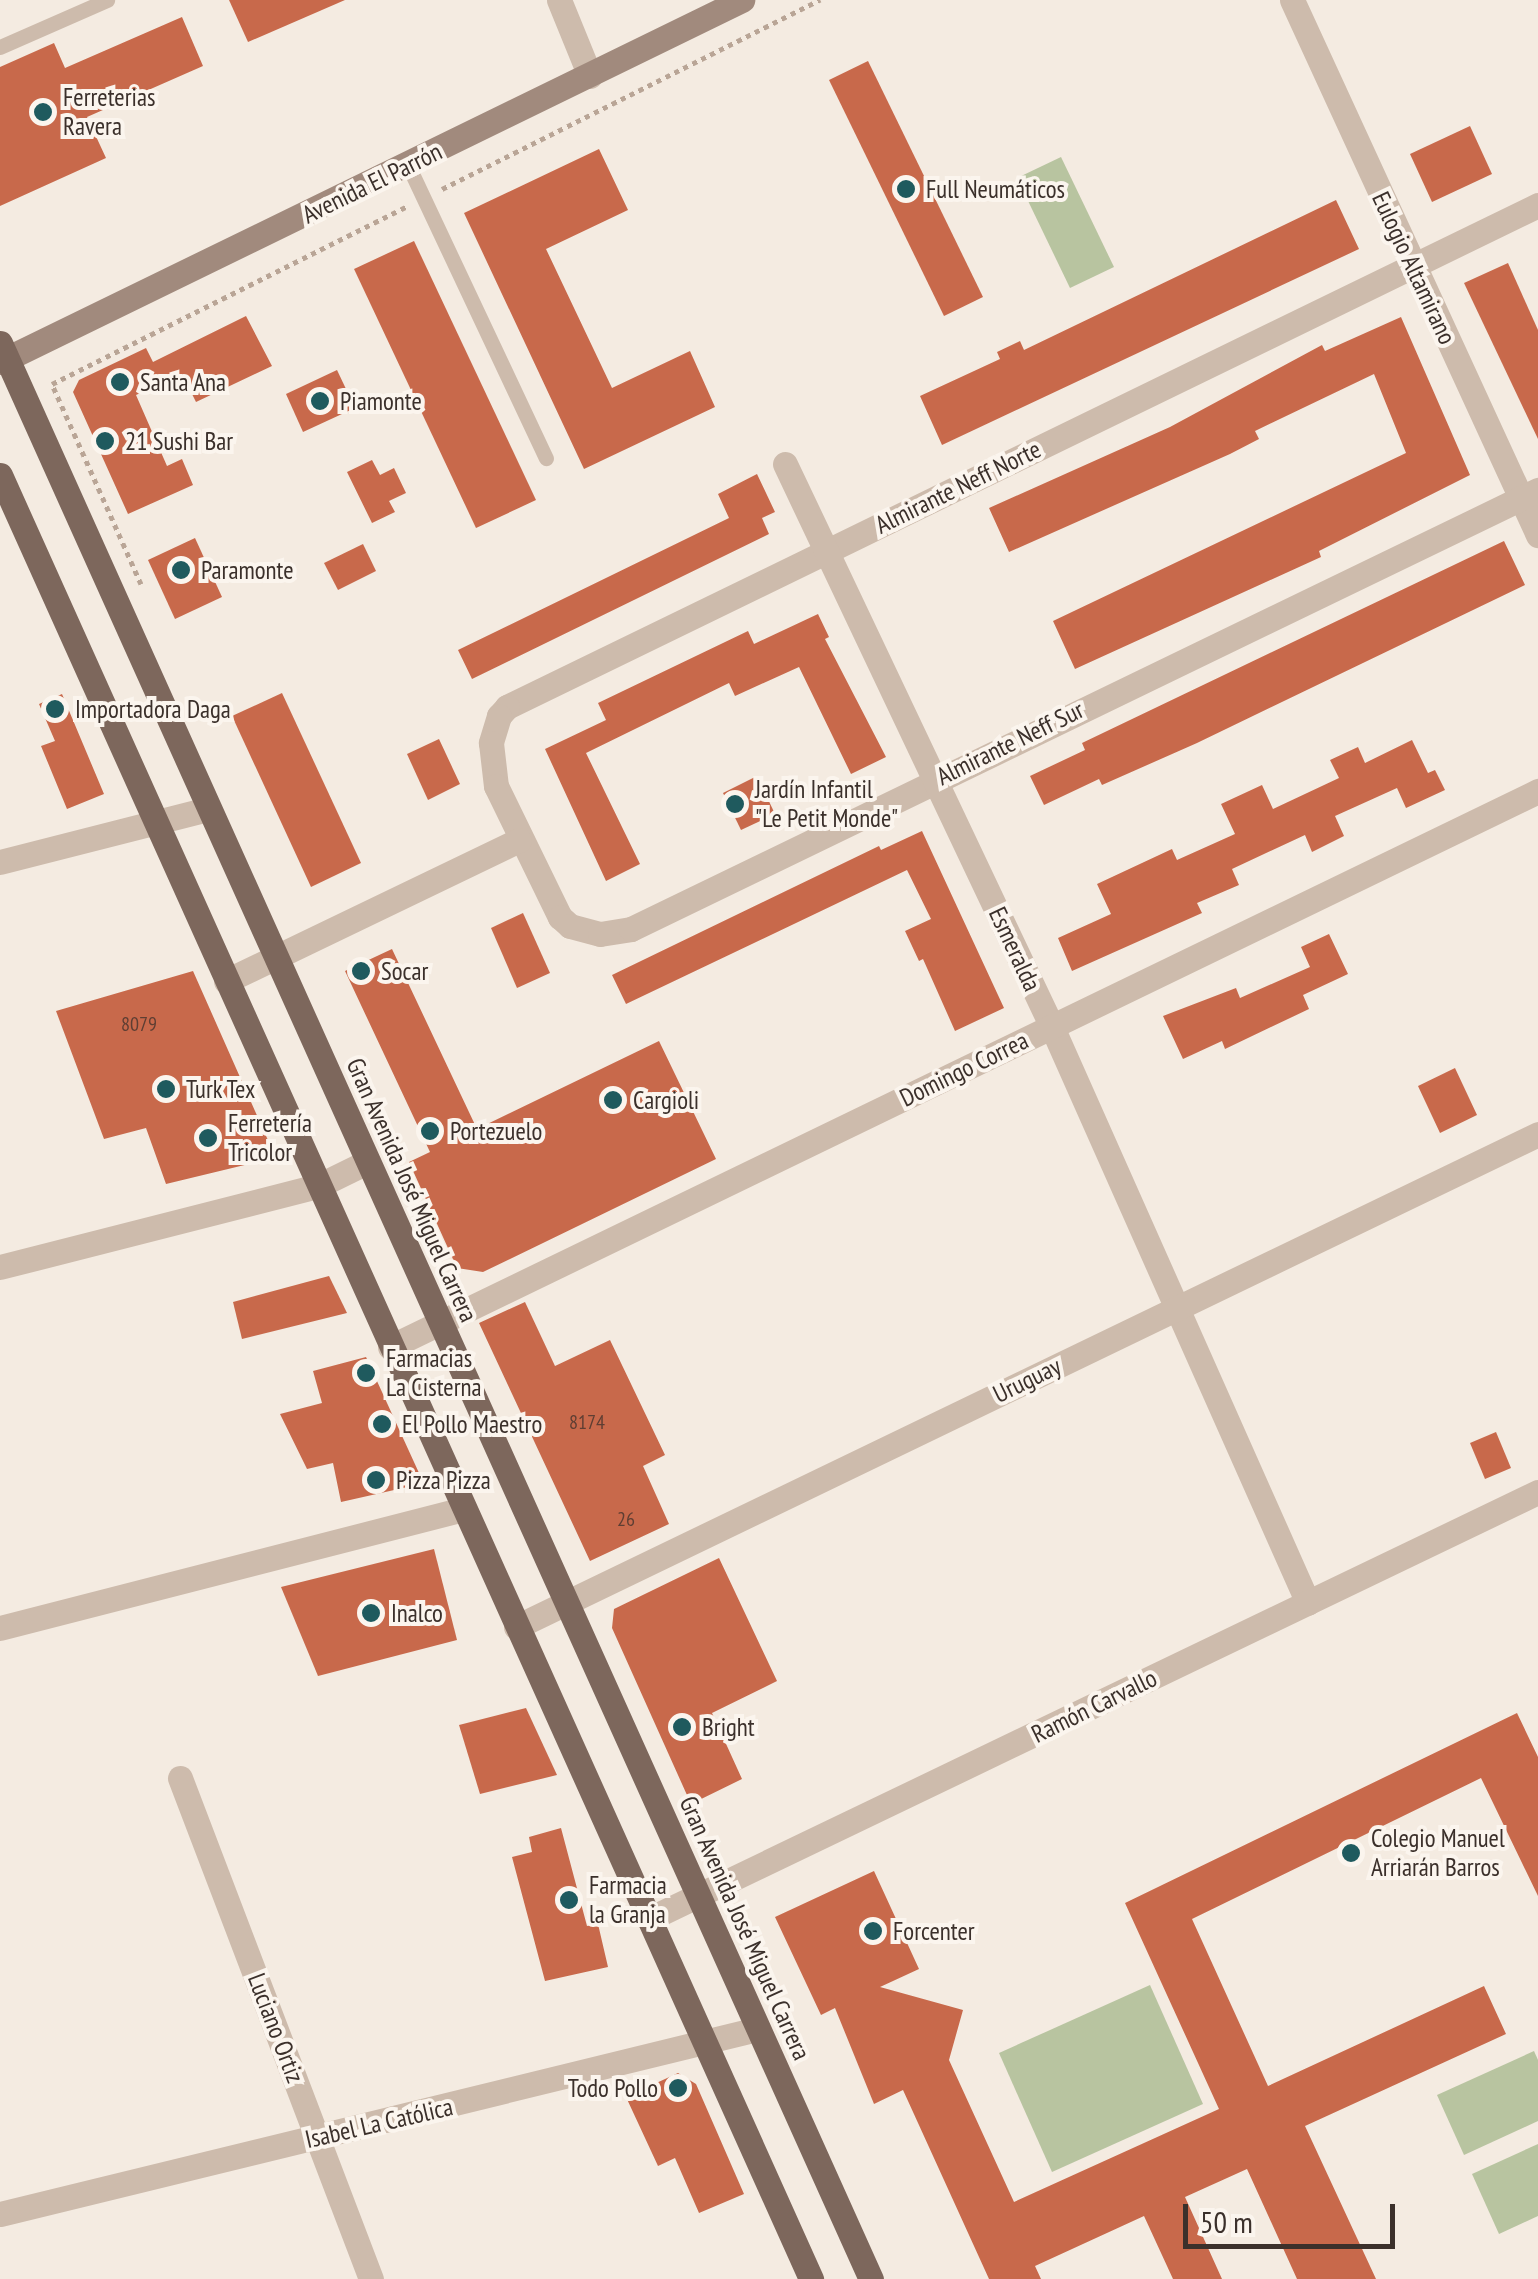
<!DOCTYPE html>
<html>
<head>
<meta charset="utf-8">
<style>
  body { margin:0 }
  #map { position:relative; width:1538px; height:2279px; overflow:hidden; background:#f4ebe1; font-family:"PT Sans Narrow",sans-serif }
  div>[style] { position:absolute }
  .green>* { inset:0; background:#b8c4a0 }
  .building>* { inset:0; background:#c8694b }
  .path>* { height:5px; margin-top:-2.5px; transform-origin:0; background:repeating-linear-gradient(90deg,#b9a596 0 5px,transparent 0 10px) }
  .lane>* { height:15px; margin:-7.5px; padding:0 7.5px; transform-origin:7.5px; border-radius:7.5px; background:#cdbbac }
  .street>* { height:25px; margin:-12.5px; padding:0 12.5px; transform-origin:12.5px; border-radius:12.5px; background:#cdbbac }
  .secondary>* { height:25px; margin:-12.5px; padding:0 12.5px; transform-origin:12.5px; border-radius:12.5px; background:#a18a7d }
  .primary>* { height:25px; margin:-12.5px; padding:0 12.5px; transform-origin:12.5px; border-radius:12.5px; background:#7d675c }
  .dots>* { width:28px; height:28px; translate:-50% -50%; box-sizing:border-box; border:5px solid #fbf5ee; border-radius:50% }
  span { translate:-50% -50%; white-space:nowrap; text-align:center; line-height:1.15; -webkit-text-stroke:8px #fbf5ee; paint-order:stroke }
  .number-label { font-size:20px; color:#5e3e33 }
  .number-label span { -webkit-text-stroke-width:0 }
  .poi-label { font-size:25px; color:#3b302b }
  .left { translate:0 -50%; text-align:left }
  .right { translate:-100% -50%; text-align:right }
  .street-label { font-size:25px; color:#3b302b }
  .scale { position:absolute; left:1183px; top:2204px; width:212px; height:45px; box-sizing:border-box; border:5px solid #3b302b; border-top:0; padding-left:12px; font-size:30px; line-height:35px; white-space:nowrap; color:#3b302b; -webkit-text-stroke:8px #fbf5ee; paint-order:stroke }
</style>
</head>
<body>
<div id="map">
  <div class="green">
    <i style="clip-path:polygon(1061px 157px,1114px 267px,1070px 288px,1017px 178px)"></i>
    <i style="clip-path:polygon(1150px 1985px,1203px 2104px,1052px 2172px,999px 2053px)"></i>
    <i style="clip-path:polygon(1534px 2051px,1538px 2060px,1538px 2121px,1464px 2155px,1437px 2095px)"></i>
    <i style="clip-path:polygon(1538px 2144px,1538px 2216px,1499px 2234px,1472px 2174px)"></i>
  </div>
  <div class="building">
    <i style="clip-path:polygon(229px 0,345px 0,248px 42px)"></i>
    <i style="clip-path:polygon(182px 17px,203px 66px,87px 117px,106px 158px,0 206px,0 67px,54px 43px,65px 68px)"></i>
    <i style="clip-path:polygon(868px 61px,983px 297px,944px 316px,829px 80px)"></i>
    <i style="clip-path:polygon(1470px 126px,1492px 174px,1432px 202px,1410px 154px)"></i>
    <i style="clip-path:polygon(599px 149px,628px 210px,546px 249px,612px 388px,690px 351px,715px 407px,584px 469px,464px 213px)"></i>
    <i style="clip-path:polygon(1336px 200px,1359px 249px,942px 445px,920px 396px,1000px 359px,997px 352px,1020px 341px,1024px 350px)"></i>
    <i style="clip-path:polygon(414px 241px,536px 500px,476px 528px,354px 269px)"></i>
    <i style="clip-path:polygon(1508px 263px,1538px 330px,1538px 439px,1464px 283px)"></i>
    <i style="clip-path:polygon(246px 316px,272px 366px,196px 402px,182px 374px,136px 395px,167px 466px,182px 459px,193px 485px,128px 514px,73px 392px,79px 380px,146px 348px,153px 362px)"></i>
    <i style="clip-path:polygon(1401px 317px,1470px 475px,1319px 551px,1321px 557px,1075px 669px,1053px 621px,1406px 453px,1374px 374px,1255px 431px,1259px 439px,1230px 454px,1009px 552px,989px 508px,1170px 427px,1322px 345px,1325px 351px)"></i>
    <i style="clip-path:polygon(337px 370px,355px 408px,303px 432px,286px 394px)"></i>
    <i style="clip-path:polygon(372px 460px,380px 475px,394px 468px,406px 493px,389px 501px,395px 512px,372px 523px,347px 472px)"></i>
    <i style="clip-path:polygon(757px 474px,775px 512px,762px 518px,769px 534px,472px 679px,458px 650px,729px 518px,718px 494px)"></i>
    <i style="clip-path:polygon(195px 538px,222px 597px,175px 619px,148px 560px)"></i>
    <i style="clip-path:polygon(1504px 541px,1525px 585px,1197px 743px,1102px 785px,1099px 779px,1044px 805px,1030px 776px,1085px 750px,1082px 743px)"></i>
    <i style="clip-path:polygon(363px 544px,376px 571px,338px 590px,324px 563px)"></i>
    <i style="clip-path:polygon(818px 614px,829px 637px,825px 639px,886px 757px,851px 774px,799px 667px,735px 696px,729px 683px,586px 753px,640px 864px,606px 881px,545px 749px,606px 720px,598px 703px,748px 631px,754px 644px)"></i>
    <i style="clip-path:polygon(282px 693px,361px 863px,311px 887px,232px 716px)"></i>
    <i style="clip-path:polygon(62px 694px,104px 794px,67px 809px,41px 746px,55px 741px,39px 704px)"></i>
    <i style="clip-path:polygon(439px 739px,460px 784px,428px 800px,407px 754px)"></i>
    <i style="clip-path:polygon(1412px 740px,1428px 773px,1435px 770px,1445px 790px,1406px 808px,1397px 788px,1335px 816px,1344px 836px,1312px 852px,1305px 835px,1232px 869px,1239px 885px,1197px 903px,1202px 913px,1072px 971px,1058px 938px,1111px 914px,1097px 884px,1172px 849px,1177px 860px,1235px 834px,1221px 804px,1262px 785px,1273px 809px,1339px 778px,1330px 760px,1358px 747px,1365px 763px)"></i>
    <i style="clip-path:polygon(757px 776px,775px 814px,741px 830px,723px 793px)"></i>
    <i style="clip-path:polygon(922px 831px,1004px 1008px,955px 1031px,923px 959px,919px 961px,905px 931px,931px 919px,907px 870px,626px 1004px,612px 975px,879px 846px,881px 850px)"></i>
    <i style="clip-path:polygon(523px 913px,550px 973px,517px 988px,491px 928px)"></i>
    <i style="clip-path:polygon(1329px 934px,1348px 974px,1303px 995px,1309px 1009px,1225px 1049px,1222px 1041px,1183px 1059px,1163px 1016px,1236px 988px,1240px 998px,1310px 967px,1301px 947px)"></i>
    <i style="clip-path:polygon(392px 949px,477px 1129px,659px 1041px,716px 1159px,483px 1272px,457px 1268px,409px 1162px,430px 1152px,345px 971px)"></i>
    <i style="clip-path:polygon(193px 971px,271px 1147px,269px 1159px,166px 1184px,146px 1128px,104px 1139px,56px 1011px)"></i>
    <i style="clip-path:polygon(1455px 1068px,1477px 1115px,1440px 1133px,1418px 1086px)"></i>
    <i style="clip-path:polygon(329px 1276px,347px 1313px,242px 1339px,233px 1302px)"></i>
    <i style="clip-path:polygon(525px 1302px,555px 1366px,610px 1340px,665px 1455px,643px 1466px,669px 1524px,590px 1561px,479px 1323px)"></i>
    <i style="clip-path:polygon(366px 1357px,419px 1473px,412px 1486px,341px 1502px,333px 1463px,307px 1469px,280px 1414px,322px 1403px,313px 1371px)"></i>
    <i style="clip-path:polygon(1496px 1432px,1511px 1468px,1485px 1479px,1470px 1443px)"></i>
    <i style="clip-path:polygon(434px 1549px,457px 1640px,318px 1676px,281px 1587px)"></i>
    <i style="clip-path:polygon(719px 1558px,777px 1681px,712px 1713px,742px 1779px,691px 1804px,612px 1628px,614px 1609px)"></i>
    <i style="clip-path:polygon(526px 1708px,557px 1775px,480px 1794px,459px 1725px)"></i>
    <i style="clip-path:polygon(1517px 1713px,1538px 1757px,1538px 1896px,1481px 1778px,1192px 1919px,1268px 2086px,1484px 1986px,1506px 2034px,1305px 2126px,1376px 2279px,1297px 2279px,1247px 2169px,1185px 2197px,1222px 2279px,1173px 2279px,1144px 2216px,1035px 2266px,1041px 2279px,989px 2279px,903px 2090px,874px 2104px,835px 2008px,821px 2015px,775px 1917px,874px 1871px,919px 1969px,880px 1987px,963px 2010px,949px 2060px,1014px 2202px,1219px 2109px,1125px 1903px)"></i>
    <i style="clip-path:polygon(561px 1828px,587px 1926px,598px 1924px,608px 1967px,545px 1981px,512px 1857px,532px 1852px,529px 1837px)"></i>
    <i style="clip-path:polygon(678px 2073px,696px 2084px,744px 2194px,699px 2213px,675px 2158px,658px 2166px,626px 2097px)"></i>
  </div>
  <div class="path">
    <i style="left:442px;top:189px;width:423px;rotate:-26.6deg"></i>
    <i style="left:141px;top:584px;width:219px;rotate:-114deg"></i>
    <i style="left:52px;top:384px;width:396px;rotate:-26.6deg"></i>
  </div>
  <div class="lane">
    <i style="left:0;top:47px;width:117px;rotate:-23.7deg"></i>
    <i style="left:408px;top:165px;width:324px;rotate:64.8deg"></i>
  </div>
  <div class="street">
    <i style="left:559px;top:0;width:82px;rotate:67.8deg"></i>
    <i style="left:1292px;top:0;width:589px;rotate:65.31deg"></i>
    <i style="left:1538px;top:205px;width:1147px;rotate:154.04deg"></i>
    <i style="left:507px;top:707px;width:12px;rotate:132deg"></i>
    <i style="left:499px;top:716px;width:28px;rotate:107deg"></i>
    <i style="left:491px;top:743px;width:43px;rotate:83.4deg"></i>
    <i style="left:496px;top:786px;width:146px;rotate:64deg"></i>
    <i style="left:560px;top:917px;width:13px;rotate:42deg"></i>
    <i style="left:570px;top:926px;width:31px;rotate:15deg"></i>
    <i style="left:600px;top:934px;width:31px;rotate:-9deg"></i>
    <i style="left:631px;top:929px;width:1008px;rotate:-25.83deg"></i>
    <i style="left:785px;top:464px;width:623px;rotate:64.63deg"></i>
    <i style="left:1052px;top:1027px;width:630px;rotate:66.04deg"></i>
    <i style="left:0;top:862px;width:215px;rotate:-14.3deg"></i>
    <i style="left:226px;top:981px;width:325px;rotate:-25.7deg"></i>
    <i style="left:0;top:1267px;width:328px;rotate:-14.3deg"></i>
    <i style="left:318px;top:1186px;width:55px;rotate:-26.1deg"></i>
    <i style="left:390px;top:1347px;width:1276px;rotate:-25.84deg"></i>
    <i style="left:516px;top:1627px;width:1135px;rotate:-25.75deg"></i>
    <i style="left:0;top:1628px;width:479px;rotate:-14.4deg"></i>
    <i style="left:180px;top:1778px;width:536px;rotate:69.13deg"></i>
    <i style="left:649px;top:1919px;width:986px;rotate:-25.66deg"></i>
    <i style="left:0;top:2214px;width:779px;rotate:-13.73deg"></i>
  </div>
  <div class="secondary">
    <i style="left:0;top:362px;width:826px;rotate:-26.01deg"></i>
  </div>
  <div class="primary">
    <i style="left:0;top:343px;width:2123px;rotate:65.78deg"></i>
    <i style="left:0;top:475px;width:1978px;rotate:65.79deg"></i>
  </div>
  <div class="dots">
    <i style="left:43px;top:112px;background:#1f5a5e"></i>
    <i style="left:906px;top:189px;background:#1f5a5e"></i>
    <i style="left:120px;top:382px;background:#1f5a5e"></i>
    <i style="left:320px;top:401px;background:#1f5a5e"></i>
    <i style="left:105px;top:441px;background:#1f5a5e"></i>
    <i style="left:181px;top:570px;background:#1f5a5e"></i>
    <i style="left:55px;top:709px;background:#1f5a5e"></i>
    <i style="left:735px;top:804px;background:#1f5a5e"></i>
    <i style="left:361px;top:971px;background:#1f5a5e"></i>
    <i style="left:166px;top:1089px;background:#1f5a5e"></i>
    <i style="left:613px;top:1100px;background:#1f5a5e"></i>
    <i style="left:430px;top:1131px;background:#1f5a5e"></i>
    <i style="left:208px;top:1138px;background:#1f5a5e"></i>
    <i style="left:366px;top:1373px;background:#1f5a5e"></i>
    <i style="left:382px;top:1424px;background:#1f5a5e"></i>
    <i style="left:376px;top:1480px;background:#1f5a5e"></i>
    <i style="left:371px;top:1613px;background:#1f5a5e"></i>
    <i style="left:682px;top:1727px;background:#1f5a5e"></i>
    <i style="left:1351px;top:1853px;background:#1f5a5e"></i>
    <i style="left:569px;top:1900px;background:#1f5a5e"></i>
    <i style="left:873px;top:1931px;background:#1f5a5e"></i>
    <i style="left:678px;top:2088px;background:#1f5a5e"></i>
  </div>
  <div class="number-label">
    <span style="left:139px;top:1024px">8079</span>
    <span style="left:587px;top:1422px">8174</span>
    <span style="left:626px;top:1519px">26</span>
  </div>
  <div class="poi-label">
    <span class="left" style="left:63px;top:112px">Ferreterias<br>Ravera</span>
    <span class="left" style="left:926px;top:189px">Full Neumáticos</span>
    <span class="left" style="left:140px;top:382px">Santa Ana</span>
    <span class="left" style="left:340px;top:401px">Piamonte</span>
    <span class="left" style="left:125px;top:441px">21 Sushi Bar</span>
    <span class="left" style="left:201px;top:570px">Paramonte</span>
    <span class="left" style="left:75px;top:709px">Importadora Daga</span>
    <span class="left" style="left:755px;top:804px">Jardín Infantil<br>"Le Petit Monde"</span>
    <span class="left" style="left:381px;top:971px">Socar</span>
    <span class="left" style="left:186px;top:1089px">Turk Tex</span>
    <span class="left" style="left:633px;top:1100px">Cargioli</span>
    <span class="left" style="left:228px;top:1138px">Ferretería<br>Tricolor</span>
    <span class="left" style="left:450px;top:1131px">Portezuelo</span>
    <span class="left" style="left:386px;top:1373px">Farmacias<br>La Cisterna</span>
    <span class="left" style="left:402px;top:1424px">El Pollo Maestro</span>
    <span class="left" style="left:396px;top:1480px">Pizza Pizza</span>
    <span class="left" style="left:391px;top:1613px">Inalco</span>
    <span class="left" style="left:702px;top:1727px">Bright</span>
    <span class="left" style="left:1371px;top:1853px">Colegio Manuel<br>Arriarán Barros</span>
    <span class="left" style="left:589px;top:1900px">Farmacia<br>la Granja</span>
    <span class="left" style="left:893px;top:1931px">Forcenter</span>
    <span class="right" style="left:658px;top:2088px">Todo Pollo</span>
  </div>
  <div class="street-label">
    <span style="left:372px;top:183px;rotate:-26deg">Avenida El Parrón</span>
    <span style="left:1414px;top:268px;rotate:65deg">Eulogio Altamirano</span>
    <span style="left:958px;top:487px;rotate:-26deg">Almirante Neff Norte</span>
    <span style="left:1010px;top:743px;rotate:-26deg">Almirante Neff Sur</span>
    <span style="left:1015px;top:949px;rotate:65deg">Esmeralda</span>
    <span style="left:964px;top:1069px;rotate:-26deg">Domingo Correa</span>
    <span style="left:412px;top:1190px;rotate:66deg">Gran Avenida José Miguel Carrera</span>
    <span style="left:1027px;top:1380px;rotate:-26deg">Uruguay</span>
    <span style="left:1094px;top:1706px;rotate:-26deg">Ramón Carvallo</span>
    <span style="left:745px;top:1928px;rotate:66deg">Gran Avenida José Miguel Carrera</span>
    <span style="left:276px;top:2028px;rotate:69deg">Luciano Ortiz</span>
    <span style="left:379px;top:2123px;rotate:-13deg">Isabel La Católica</span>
  </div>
  <div class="scale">50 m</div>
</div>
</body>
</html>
